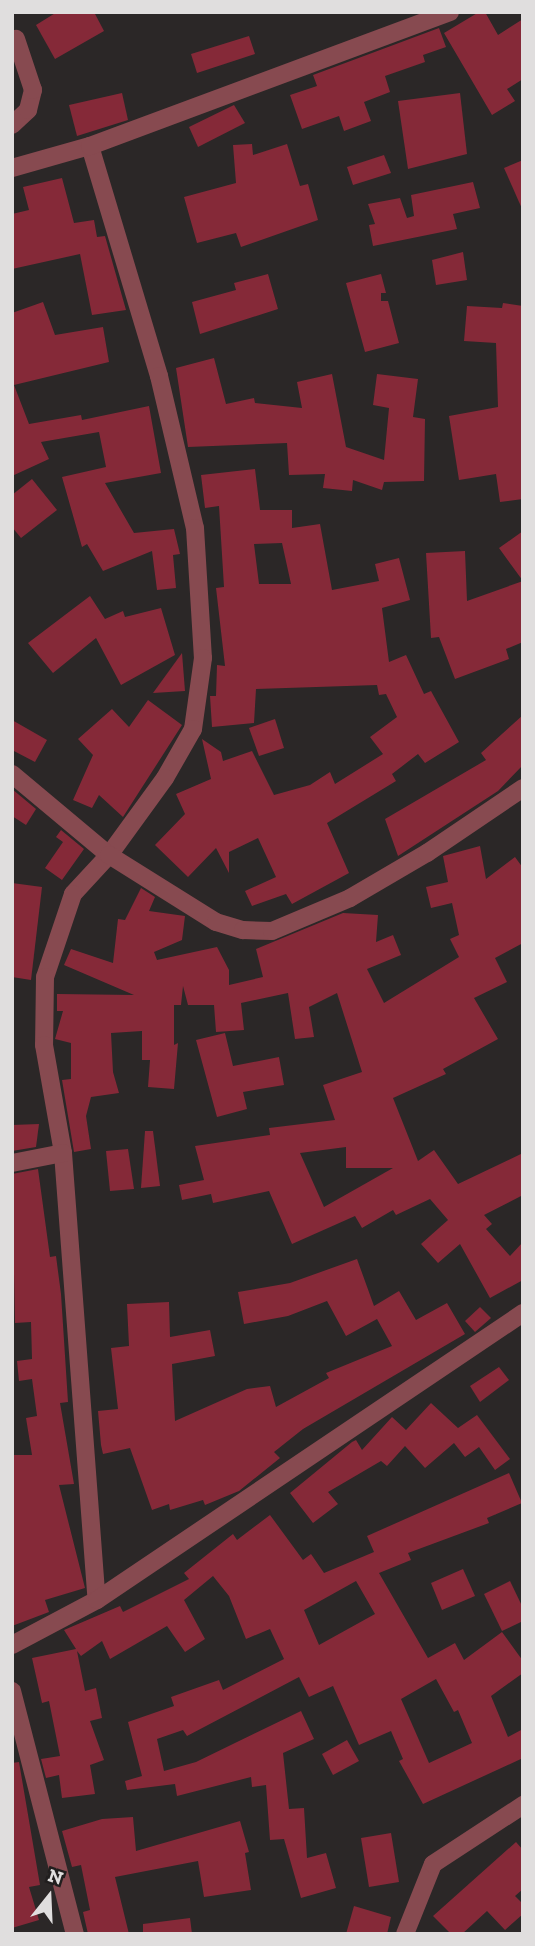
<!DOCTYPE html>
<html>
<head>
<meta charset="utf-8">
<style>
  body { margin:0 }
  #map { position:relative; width:535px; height:1946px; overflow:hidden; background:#2b2727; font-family:"Zilla Slab",serif }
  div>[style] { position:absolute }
  .building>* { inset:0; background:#852938 }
  .minor>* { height:18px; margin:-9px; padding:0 9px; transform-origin:9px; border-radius:9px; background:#874a50 }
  span { translate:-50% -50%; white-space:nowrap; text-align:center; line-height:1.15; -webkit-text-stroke:5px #211e1e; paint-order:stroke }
  .frame { position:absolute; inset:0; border:14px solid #e0dede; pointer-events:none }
  .north { position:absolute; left:14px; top:1862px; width:70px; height:70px; -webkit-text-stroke:5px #211e1e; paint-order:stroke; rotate:18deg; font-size:19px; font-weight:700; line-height:28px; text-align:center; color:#e0dede }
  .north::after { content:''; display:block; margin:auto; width:24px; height:32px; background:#e0dede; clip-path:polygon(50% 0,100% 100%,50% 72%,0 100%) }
</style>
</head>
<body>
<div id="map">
  <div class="building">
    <i style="clip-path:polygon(57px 12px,94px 12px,104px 31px,55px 59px,36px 25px)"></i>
    <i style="clip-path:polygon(479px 12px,485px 12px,498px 35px,523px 19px,523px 79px,507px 89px,515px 101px,492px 115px,444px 33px)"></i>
    <i style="clip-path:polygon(439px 28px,446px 47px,423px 55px,425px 62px,385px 76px,390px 92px,364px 102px,371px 121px,344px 131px,339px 116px,302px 129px,290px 95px,317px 86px,313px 75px)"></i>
    <i style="clip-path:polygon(249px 36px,255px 54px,197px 73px,191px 54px)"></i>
    <i style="clip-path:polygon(122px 93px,128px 120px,77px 136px,69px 105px)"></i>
    <i style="clip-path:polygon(460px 93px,467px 154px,408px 169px,398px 101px)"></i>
    <i style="clip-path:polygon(234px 105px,245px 123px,198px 147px,189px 127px)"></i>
    <i style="clip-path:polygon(252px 144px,253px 155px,287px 144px,300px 186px,308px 184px,318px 220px,241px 247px,236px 233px,197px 243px,184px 197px,236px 183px,233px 145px)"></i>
    <i style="clip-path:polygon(384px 155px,391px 173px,353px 185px,347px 167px)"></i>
    <i style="clip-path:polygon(523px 160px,523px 211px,504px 168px)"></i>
    <i style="clip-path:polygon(62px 178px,74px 223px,94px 220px,97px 237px,105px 236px,126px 310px,92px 315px,80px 254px,12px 269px,12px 214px,29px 210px,23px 187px)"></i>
    <i style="clip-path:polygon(473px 182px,480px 208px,453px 214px,457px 229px,373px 246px,369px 225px,375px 224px,368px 204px,400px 198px,407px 218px,414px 216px,411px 195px)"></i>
    <i style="clip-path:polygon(463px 252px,467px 280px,436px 285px,432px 260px)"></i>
    <i style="clip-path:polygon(268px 274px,278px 309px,200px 334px,192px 302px,236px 290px,234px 283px)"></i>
    <i style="clip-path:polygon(381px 274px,386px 293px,381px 293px,381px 301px,388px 301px,399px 343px,365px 352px,346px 283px)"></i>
    <i style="clip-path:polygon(43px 302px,55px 335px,103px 327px,109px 362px,14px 385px,29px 424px,81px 415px,82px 420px,149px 406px,161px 473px,105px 483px,134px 533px,174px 529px,180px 554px,173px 555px,176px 588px,157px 590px,152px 551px,103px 571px,87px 544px,82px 547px,62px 477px,106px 467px,99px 432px,41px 442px,49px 459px,12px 476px,12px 313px)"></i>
    <i style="clip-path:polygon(503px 303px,523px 306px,523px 499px,500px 502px,496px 474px,459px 480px,449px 416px,498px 407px,496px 343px,464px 341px,467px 306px,502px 308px)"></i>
    <i style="clip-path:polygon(214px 358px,226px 404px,254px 398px,255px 403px,302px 408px,297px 382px,332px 374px,346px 447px,384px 460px,389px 408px,373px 405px,377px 374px,418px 379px,413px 417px,425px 419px,424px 481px,384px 482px,382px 490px,353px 480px,352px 491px,323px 488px,325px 474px,289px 475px,287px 443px,188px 447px,176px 368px)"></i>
    <i style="clip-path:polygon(evenodd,255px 469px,260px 510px,292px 510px,292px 528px,320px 524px,332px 590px,379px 581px,375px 564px,399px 558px,410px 600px,382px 608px,389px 662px,406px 655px,424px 694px,431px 691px,459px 742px,425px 763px,418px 754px,392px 774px,396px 781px,327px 823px,349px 873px,292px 904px,286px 894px,252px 906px,245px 891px,276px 877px,258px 838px,229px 852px,229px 873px,216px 848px,188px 877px,155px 845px,185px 814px,176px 794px,211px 779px,202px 739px,221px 752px,223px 761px,252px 751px,274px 795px,310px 785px,330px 772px,335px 784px,383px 754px,370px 737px,397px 717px,386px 694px,379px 695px,377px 685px,256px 689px,254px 723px,212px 727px,210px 696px,216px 696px,217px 665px,225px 666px,216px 588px,224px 587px,219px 506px,205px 508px,201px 475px,255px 469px,282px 543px,291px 584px,259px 584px,254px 544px,282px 543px)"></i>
    <i style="clip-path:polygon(32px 479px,57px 510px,21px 538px,12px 527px,12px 495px)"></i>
    <i style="clip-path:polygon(523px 531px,523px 642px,506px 649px,509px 659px,455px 679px,439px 637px,431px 638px,426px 553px,465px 551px,467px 601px,523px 581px,499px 548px)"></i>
    <i style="clip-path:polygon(90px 596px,105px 619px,123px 611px,125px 617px,161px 608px,175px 655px,121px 685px,96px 638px,53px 673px,28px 643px)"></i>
    <i style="clip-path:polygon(182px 653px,185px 691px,153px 693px)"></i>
    <i style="clip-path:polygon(148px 700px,182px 725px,123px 817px,99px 795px,92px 808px,73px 800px,93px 755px,78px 739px,112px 709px,129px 727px)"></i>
    <i style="clip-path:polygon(523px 715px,523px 765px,498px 791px,398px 856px,385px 819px,486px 760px,481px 753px)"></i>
    <i style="clip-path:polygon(275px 719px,284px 748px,259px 756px,249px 728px)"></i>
    <i style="clip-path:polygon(12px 720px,47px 740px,35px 762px,12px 750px)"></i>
    <i style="clip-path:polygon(12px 789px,36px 809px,26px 825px,12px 816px)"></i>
    <i style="clip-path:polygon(61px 830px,84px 849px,62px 880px,45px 868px,63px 842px,56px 837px)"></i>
    <i style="clip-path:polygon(evenodd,480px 846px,486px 879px,515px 857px,523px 868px,523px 943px,495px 958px,507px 982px,474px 998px,498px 1039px,443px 1069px,446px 1074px,393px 1098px,418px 1161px,434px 1150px,458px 1184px,523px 1153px,523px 1195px,484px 1215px,492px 1224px,486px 1229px,510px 1256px,523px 1242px,523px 1280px,490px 1298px,460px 1244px,438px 1263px,421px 1244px,448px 1220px,430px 1199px,396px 1215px,393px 1210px,362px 1228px,355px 1216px,292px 1244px,269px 1191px,213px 1203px,211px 1194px,182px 1200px,179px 1185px,204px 1180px,195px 1146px,270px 1135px,269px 1128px,335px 1120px,323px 1085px,362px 1072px,337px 993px,309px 1007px,314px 1037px,295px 1039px,288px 993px,241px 1003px,244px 1030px,216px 1032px,214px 1005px,188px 1005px,183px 986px,181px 1005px,174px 1005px,174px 1045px,178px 1043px,174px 1089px,148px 1087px,150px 1060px,142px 1060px,142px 1031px,111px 1033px,113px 1072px,119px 1093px,91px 1097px,86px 1116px,91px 1149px,74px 1152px,62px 1080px,71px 1079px,71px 1043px,55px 1039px,63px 1011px,57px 1011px,57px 994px,134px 995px,64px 965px,71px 949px,113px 963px,118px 919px,125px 920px,141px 888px,155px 897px,149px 911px,185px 916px,182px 940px,154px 952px,157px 960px,217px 947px,229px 970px,229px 985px,263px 977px,256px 949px,343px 913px,378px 915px,376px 942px,393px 935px,401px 955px,367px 969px,384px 1003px,459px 957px,450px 939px,459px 935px,452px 903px,431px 908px,426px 887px,448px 882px,443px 856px,480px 846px,346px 1147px,346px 1168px,393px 1168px,324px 1207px,300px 1153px,346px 1147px)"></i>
    <i style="clip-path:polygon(12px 883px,42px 887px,31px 980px,12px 977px)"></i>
    <i style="clip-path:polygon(225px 1033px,233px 1066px,279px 1057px,284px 1085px,243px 1092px,247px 1109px,217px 1117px,196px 1040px)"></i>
    <i style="clip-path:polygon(39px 1124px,36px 1147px,12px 1151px,12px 1125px)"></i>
    <i style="clip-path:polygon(145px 1131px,153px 1131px,160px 1186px,141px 1188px)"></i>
    <i style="clip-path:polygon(128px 1149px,134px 1189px,110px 1191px,106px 1151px)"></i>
    <i style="clip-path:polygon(38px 1169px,50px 1257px,56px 1256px,61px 1294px,68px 1402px,60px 1403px,74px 1484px,59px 1485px,85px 1588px,45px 1600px,49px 1612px,12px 1626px,12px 1455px,32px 1455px,26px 1418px,37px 1416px,32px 1379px,19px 1381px,17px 1361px,32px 1359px,31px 1322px,15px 1323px,12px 1174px)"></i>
    <i style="clip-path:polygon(357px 1259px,374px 1306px,399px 1291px,416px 1320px,447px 1303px,465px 1334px,303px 1429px,274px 1452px,280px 1458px,239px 1491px,205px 1505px,203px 1500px,170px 1510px,169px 1504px,152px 1510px,130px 1448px,103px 1454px,101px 1445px,98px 1411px,118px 1409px,111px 1348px,129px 1346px,127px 1304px,169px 1302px,170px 1337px,210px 1330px,215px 1356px,172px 1364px,175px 1421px,247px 1389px,270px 1386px,276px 1407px,329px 1378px,326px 1373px,392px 1346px,377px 1319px,346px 1336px,327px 1301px,288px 1316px,244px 1324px,238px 1292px,290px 1283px)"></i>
    <i style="clip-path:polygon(480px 1307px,491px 1318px,475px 1332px,465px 1321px)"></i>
    <i style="clip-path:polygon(499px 1367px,509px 1380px,480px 1402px,470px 1386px)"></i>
    <i style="clip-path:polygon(431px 1403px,458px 1428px,477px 1415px,510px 1459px,495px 1470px,479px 1447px,465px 1457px,454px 1443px,425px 1468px,405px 1446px,387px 1466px,381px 1461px,328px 1492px,338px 1504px,313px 1523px,290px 1493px,352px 1442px,356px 1440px,362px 1450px,392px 1417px,406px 1430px)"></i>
    <i style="clip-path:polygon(evenodd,509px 1473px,522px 1503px,487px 1518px,489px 1523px,408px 1553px,411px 1560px,379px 1573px,428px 1658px,455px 1643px,464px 1660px,502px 1632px,523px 1661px,523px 1673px,491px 1696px,508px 1737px,523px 1729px,523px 1758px,423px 1804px,399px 1761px,403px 1759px,391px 1731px,359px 1745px,333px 1686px,309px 1697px,299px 1677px,187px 1736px,183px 1730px,157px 1739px,164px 1771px,196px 1762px,301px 1711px,314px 1739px,283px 1753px,289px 1809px,304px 1808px,307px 1858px,326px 1853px,336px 1888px,301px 1898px,284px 1839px,270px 1840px,266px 1785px,252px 1787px,251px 1777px,177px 1796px,175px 1784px,127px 1790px,125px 1781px,142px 1776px,128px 1722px,174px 1706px,171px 1697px,219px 1680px,223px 1690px,284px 1659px,270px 1629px,246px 1639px,229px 1596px,213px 1576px,184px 1600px,205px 1639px,185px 1652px,167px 1626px,110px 1659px,102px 1641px,81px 1656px,77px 1651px,85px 1691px,96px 1688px,102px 1718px,90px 1721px,104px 1760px,90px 1765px,95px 1794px,62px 1798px,59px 1775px,46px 1778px,41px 1759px,60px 1756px,49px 1701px,42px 1703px,32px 1658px,76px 1649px,64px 1630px,120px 1606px,123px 1612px,189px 1579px,184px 1573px,233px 1534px,237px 1540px,270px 1515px,303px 1560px,311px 1554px,324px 1573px,374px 1552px,367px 1536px,509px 1473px,356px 1581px,375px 1614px,319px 1645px,304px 1610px,356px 1581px,509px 1473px,436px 1679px,454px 1712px,458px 1710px,472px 1743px,429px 1763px,401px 1699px,436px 1679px)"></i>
    <i style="clip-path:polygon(463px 1569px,475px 1596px,442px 1610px,431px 1583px)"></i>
    <i style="clip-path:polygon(510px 1581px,523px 1608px,523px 1621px,502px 1631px,484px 1594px)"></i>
    <i style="clip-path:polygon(347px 1740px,359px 1761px,333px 1775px,322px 1754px)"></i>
    <i style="clip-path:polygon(19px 1762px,40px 1885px,29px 1887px,39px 1920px,12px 1928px,12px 1763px)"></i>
    <i style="clip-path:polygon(133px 1817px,136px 1851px,240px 1821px,249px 1852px,245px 1853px,251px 1890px,204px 1897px,198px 1861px,115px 1877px,129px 1934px,88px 1934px,83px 1912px,90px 1910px,81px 1865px,72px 1867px,62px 1831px,102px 1819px)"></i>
    <i style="clip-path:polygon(391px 1833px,399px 1882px,369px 1887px,361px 1838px)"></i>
    <i style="clip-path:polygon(516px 1842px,523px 1850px,523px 1889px,515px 1896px,523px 1904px,523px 1914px,505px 1930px,487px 1911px,462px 1934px,451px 1934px,433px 1916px)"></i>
    <i style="clip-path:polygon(354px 1906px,391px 1917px,387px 1934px,346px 1934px)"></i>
    <i style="clip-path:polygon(190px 1918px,192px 1934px,143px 1934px,143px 1924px)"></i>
  </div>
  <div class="minor">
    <i style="left:12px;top:125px;width:22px;rotate:-43deg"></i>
    <i style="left:28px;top:110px;width:21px;rotate:-76deg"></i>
    <i style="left:33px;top:90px;width:54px;rotate:-108.4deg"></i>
    <i style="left:90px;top:146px;width:240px;rotate:73.3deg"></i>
    <i style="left:159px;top:376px;width:156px;rotate:76.7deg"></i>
    <i style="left:195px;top:528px;width:130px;rotate:86.5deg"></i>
    <i style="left:203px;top:658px;width:72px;rotate:98deg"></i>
    <i style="left:193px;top:729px;width:56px;rotate:119.7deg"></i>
    <i style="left:165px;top:778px;width:95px;rotate:126deg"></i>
    <i style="left:109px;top:855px;width:53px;rotate:132.7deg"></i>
    <i style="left:73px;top:894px;width:88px;rotate:108.6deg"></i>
    <i style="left:45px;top:977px;width:68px;rotate:90.8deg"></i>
    <i style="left:44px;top:1045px;width:110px;rotate:80deg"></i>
    <i style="left:63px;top:1153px;width:448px;rotate:85.7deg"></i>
    <i style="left:12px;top:168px;width:81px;rotate:-15.8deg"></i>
    <i style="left:90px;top:146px;width:384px;rotate:-20.4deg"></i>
    <i style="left:12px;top:774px;width:126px;rotate:39.9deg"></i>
    <i style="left:109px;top:855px;width:126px;rotate:32.1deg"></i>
    <i style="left:216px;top:922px;width:28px;rotate:17deg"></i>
    <i style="left:243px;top:930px;width:29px;rotate:2deg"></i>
    <i style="left:272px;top:931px;width:85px;rotate:-22.9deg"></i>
    <i style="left:350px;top:898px;width:89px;rotate:-30.3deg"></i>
    <i style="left:427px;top:853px;width:116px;rotate:-34.1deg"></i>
    <i style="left:12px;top:1163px;width:52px;rotate:-11.1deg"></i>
    <i style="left:12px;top:1645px;width:96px;rotate:-27.9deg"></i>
    <i style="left:97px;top:1600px;width:514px;rotate:-33.97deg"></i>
    <i style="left:12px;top:1691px;width:251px;rotate:75.5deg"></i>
    <i style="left:405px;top:1934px;width:75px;rotate:-68.2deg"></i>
    <i style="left:433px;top:1864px;width:108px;rotate:-33.2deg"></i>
  </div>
  <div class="frame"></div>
  <div class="north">N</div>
</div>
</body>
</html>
